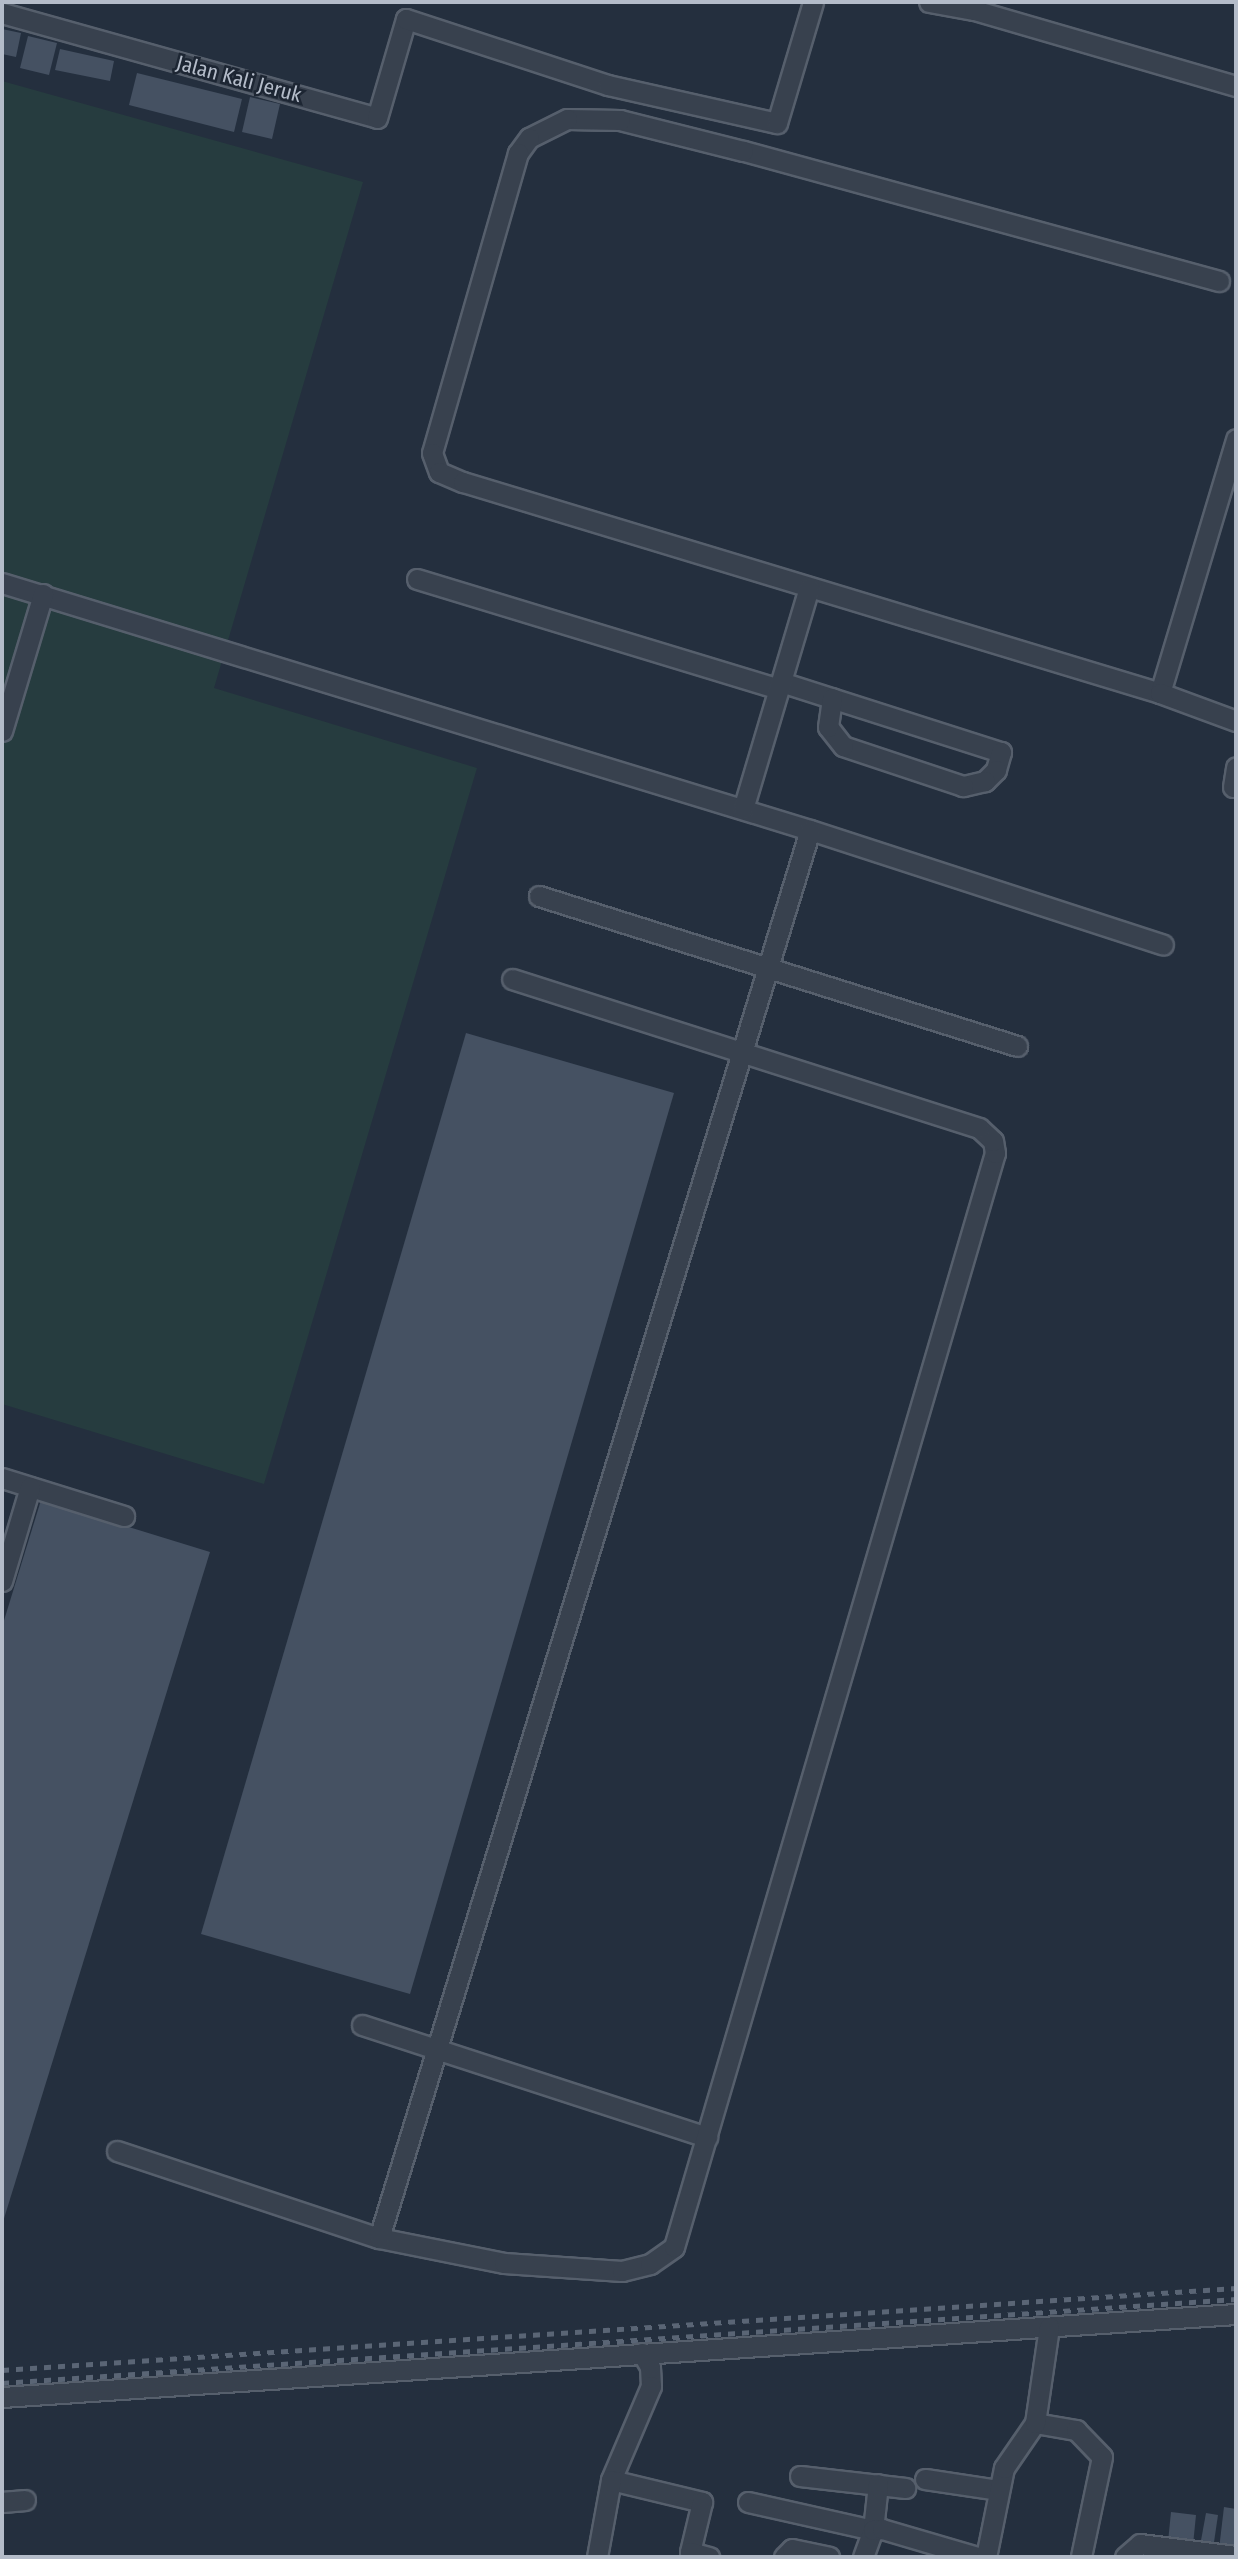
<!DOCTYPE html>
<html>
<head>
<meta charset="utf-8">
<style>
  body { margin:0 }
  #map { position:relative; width:1238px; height:2559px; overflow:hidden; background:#242f3e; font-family:"Fira Sans Condensed",sans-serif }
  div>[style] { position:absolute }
  .green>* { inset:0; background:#263c3f }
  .building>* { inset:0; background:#455162 }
  .roads { filter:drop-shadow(2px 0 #565f6c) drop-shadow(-2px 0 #565f6c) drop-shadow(0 2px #565f6c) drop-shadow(0 -2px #565f6c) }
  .minor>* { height:19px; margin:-9.5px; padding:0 9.5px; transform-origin:9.5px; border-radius:9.5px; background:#38414e }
  .rail>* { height:5px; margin-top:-2.5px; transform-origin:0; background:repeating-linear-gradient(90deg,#5a6575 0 7px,transparent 0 14px) }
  span { translate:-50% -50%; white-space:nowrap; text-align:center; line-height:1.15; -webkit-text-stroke:5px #1d2633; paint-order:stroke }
  .street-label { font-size:21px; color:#b4bcc9 }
  .frame { position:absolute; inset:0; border:4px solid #b4bcc9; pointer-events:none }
</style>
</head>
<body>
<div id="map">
  <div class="green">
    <i style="clip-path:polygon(2px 81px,363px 182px,214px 688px,477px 768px,264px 1484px,2px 1404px)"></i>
  </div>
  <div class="building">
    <i style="clip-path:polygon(2px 29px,21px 33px,16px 57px,2px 54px)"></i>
    <i style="clip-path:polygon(28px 36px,57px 43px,49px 75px,20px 68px)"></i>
    <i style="clip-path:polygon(60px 49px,114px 61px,110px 81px,55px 70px)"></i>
    <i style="clip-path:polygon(137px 73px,242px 99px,234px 132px,129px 105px)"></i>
    <i style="clip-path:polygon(250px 97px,280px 104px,272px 139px,242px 132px)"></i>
    <i style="clip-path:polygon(466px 1033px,674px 1093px,410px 1994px,201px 1934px)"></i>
    <i style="clip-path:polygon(41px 1500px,210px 1552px,2px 2225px,2px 1627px)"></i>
    <i style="clip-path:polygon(1224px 2507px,1236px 2509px,1236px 2551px,1219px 2549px)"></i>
    <i style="clip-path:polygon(1171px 2512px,1196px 2515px,1193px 2545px,1168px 2542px)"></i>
    <i style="clip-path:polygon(1206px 2513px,1218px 2515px,1213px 2549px,1200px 2546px)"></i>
  </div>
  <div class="roads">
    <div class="minor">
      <i style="left:929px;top:2px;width:46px;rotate:10.1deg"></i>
      <i style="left:974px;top:10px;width:273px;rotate:16.2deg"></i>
      <i style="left:2px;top:13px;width:389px;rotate:15.6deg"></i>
      <i style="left:377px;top:118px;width:103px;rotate:-73.7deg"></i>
      <i style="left:406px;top:19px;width:213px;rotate:18.1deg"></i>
      <i style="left:608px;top:85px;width:173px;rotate:12.7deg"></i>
      <i style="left:777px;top:123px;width:126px;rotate:-73.4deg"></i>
      <i style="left:1219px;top:281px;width:493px;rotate:-164.7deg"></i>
      <i style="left:743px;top:151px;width:127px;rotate:-165.9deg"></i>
      <i style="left:620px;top:120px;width:53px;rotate:-178.9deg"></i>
      <i style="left:567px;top:119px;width:42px;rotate:153.4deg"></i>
      <i style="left:529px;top:138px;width:19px;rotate:126deg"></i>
      <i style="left:518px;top:153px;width:312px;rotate:106deg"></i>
      <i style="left:432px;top:453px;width:20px;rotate:70deg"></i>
      <i style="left:439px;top:472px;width:26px;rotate:23deg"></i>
      <i style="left:463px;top:482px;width:728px;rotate:16.84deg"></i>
      <i style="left:1160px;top:693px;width:265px;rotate:-73.3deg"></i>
      <i style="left:417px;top:579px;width:378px;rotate:16.9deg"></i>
      <i style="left:2px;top:583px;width:845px;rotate:17deg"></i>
      <i style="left:810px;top:830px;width:371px;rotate:18deg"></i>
      <i style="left:781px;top:682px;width:231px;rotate:17.7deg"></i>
      <i style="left:1001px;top:752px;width:19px;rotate:106deg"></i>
      <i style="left:996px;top:770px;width:16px;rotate:135deg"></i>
      <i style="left:985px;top:781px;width:23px;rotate:167deg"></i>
      <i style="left:963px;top:786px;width:126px;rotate:-161.6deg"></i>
      <i style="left:843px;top:746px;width:24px;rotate:-128deg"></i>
      <i style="left:828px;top:727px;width:29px;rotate:-82deg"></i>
      <i style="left:1160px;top:693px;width:81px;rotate:20.2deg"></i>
      <i style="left:2px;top:731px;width:143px;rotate:-73.3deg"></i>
      <i style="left:1233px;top:787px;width:20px;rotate:-81deg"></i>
      <i style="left:743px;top:809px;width:231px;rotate:-73.4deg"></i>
      <i style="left:539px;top:896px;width:501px;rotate:17.42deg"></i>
      <i style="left:2px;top:1478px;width:128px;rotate:17.3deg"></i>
      <i style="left:2px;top:1581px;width:98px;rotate:-73.4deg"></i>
      <i style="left:362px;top:2025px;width:363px;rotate:18deg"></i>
      <i style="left:117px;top:2151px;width:276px;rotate:18.4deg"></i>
      <i style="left:379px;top:2238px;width:127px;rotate:11.3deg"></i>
      <i style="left:504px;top:2263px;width:118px;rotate:3.9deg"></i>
      <i style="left:622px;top:2271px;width:29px;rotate:-14deg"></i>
      <i style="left:650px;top:2264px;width:29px;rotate:-35deg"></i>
      <i style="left:674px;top:2247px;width:1140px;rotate:-73.65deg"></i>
      <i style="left:995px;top:1153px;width:12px;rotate:-99deg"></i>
      <i style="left:993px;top:1141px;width:19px;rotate:-137deg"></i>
      <i style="left:979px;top:1128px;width:490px;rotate:-162.3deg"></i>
      <i style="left:379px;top:2238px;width:1472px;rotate:-72.98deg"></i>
      <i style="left:642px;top:2353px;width:16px;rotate:60deg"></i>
      <i style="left:650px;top:2367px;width:19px;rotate:87deg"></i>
      <i style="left:651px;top:2386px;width:102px;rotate:113.1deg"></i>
      <i style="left:611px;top:2480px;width:94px;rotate:13.6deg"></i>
      <i style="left:702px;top:2502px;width:51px;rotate:103.5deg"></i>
      <i style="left:690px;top:2552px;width:20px;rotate:15deg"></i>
      <i style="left:2px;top:2397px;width:1237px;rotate:-3.85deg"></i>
      <i style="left:1035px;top:2423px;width:42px;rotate:9.7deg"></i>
      <i style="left:1076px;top:2430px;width:37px;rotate:46deg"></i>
      <i style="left:1102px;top:2457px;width:102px;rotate:101.9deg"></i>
      <i style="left:800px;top:2476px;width:106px;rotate:6.5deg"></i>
      <i style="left:925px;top:2479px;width:75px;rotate:8.5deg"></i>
      <i style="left:2px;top:2502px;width:23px;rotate:-5deg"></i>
      <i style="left:748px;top:2502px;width:128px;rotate:12.6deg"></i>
      <i style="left:873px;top:2530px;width:46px;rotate:-83.8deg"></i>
      <i style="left:597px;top:2557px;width:78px;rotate:-79.7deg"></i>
      <i style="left:784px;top:2557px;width:11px;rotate:-45deg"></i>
      <i style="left:792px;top:2549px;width:38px;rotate:12deg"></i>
      <i style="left:863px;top:2557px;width:29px;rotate:-70deg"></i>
      <i style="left:873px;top:2530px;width:9px;rotate:-6deg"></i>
      <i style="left:882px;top:2529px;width:99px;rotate:16.4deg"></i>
      <i style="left:986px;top:2557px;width:91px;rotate:-78.6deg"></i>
      <i style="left:1004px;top:2468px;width:55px;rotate:-55.4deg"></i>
      <i style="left:1035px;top:2423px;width:97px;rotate:-81.7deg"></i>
      <i style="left:1125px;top:2557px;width:20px;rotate:-41deg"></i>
      <i style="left:1140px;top:2544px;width:97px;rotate:7.1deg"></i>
    </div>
  </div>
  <div class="rail">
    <i style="left:2px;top:2370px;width:1237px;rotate:-3.8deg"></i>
    <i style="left:2px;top:2383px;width:1237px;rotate:-3.89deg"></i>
  </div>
  <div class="street-label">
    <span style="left:239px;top:79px;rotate:15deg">Jalan Kali Jeruk</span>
  </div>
  <div class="frame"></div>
</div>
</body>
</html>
